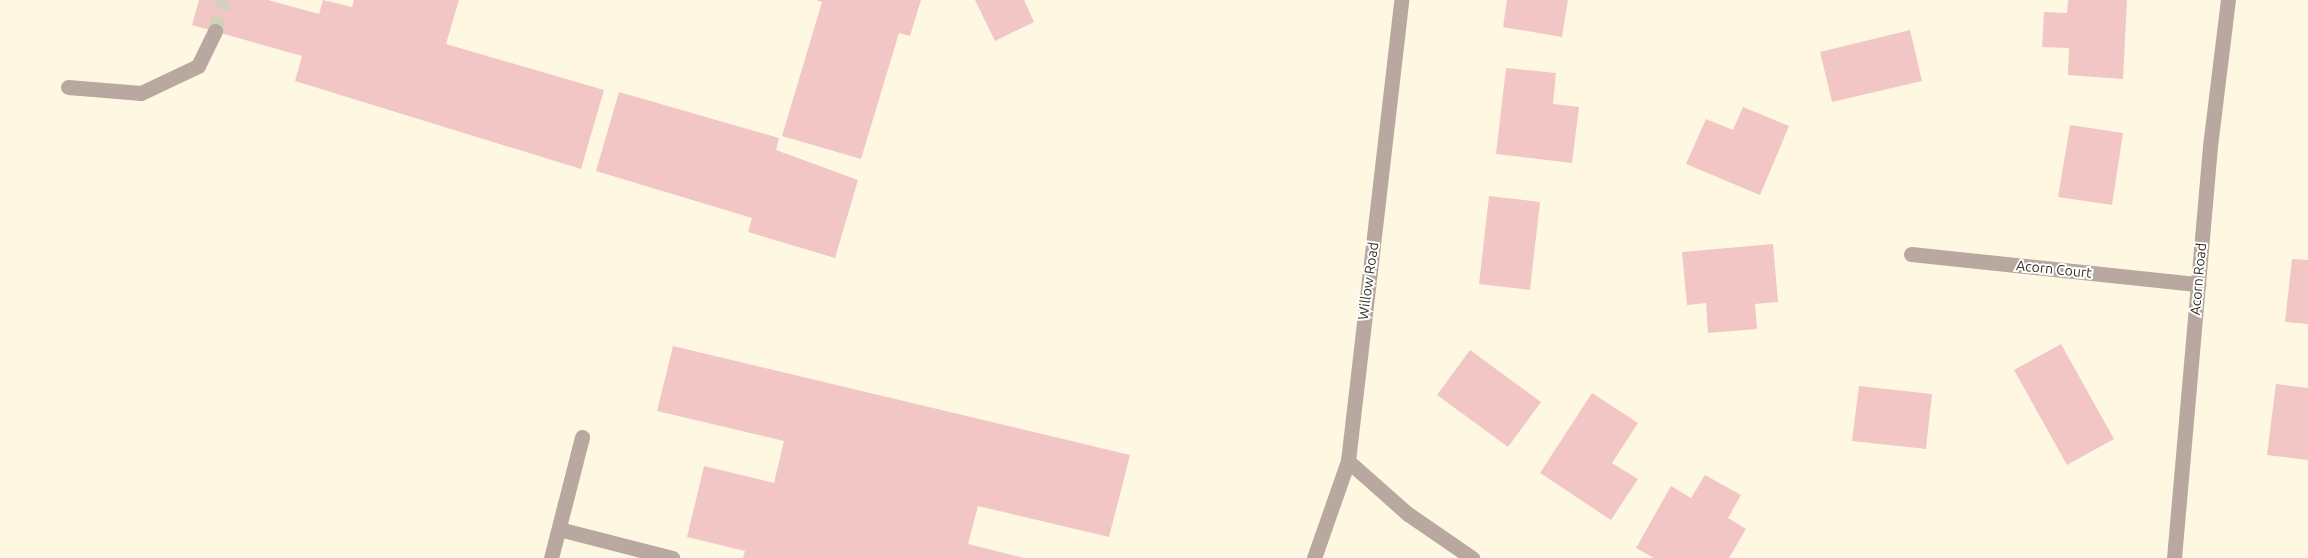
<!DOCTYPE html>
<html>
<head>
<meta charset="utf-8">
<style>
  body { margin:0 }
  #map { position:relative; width:2308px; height:558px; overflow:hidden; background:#fef8e2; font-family:Ubuntu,sans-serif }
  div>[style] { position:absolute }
  .building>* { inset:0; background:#f2c6c5 }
  .minor-tunnel>* { height:15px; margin-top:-7.5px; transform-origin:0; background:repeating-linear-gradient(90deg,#d5d0bb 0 15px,transparent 0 23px) }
  .minor>* { height:15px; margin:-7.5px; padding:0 7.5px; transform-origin:7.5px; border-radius:7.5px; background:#b9a8a0 }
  span { translate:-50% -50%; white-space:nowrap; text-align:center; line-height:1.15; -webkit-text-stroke:4px #fff; paint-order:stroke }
  .street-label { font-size:14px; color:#332f21 }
</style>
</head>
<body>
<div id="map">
  <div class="building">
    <i style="clip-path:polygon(199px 0,268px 0,319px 14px,323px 0,352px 7px,354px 0,459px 0,446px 44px,604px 90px,581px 169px,295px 81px,302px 56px,192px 25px)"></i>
    <i style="clip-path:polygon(816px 0,921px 0,910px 36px,899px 33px,861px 159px,782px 136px,822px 2px)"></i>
    <i style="clip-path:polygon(975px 0,1024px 0,1034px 22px,995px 41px)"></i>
    <i style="clip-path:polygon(1507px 0,1568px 0,1562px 37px,1503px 27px)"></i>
    <i style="clip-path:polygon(2068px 0,2127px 0,2123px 79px,2068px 75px,2069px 48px,2042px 47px,2044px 12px,2067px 13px)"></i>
    <i style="clip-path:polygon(1910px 30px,1922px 81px,1832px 102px,1820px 52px)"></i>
    <i style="clip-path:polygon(1506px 68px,1556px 73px,1553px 104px,1579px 107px,1572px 163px,1496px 154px)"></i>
    <i style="clip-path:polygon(619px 92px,779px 138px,776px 150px,858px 180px,835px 258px,748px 232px,752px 218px,596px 171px)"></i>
    <i style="clip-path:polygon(1743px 107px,1789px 126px,1760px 195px,1686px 164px,1706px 119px,1733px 130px)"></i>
    <i style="clip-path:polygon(2070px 125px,2123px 133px,2112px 205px,2058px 197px)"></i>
    <i style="clip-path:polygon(1489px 196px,1540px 202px,1530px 290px,1479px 284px)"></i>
    <i style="clip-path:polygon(1773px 244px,1778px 302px,1755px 304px,1757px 329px,1708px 333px,1706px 303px,1687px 305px,1682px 252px)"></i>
    <i style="clip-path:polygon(2292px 259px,2308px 260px,2308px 324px,2285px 322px)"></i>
    <i style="clip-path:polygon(2061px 344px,2114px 439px,2067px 465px,2014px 370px)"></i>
    <i style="clip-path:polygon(673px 346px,1130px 455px,1109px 537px,978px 506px,968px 544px,1024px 558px,743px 558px,745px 551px,687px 537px,704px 466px,774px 483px,784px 441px,657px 411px)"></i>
    <i style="clip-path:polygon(1470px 350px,1541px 402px,1508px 447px,1437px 395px)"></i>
    <i style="clip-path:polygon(2276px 384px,2308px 388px,2308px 460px,2267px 455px)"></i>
    <i style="clip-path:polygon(1859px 386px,1932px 394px,1926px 449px,1852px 441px)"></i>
    <i style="clip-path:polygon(1592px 393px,1638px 423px,1612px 463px,1638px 479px,1611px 520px,1540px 473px)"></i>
    <i style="clip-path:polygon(1705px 475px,1741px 495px,1728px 518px,1746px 529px,1729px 558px,1654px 558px,1636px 548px,1671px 486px,1691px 498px)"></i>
  </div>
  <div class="minor-tunnel">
    <i style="left:215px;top:31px;width:32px;rotate:-74deg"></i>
  </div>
  <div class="minor">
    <i style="left:68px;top:87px;width:73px;rotate:4.7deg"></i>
    <i style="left:141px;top:93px;width:63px;rotate:-25.3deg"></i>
    <i style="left:198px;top:66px;width:39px;rotate:-64deg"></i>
    <i style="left:1911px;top:254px;width:289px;rotate:6deg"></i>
    <i style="left:1348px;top:461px;width:80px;rotate:41.5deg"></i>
    <i style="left:1408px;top:514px;width:78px;rotate:34.5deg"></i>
    <i style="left:559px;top:529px;width:117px;rotate:14.4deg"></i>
    <i style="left:551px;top:558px;width:125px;rotate:-75.6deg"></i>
    <i style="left:1314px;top:558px;width:103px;rotate:-70.7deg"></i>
    <i style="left:1348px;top:461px;width:464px;rotate:-83.4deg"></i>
    <i style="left:2174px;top:558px;width:414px;rotate:-85deg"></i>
    <i style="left:2210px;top:146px;width:147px;rotate:-83deg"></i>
  </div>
  <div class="street-label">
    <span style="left:2054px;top:269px;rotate:6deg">Acorn Court</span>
    <span style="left:2198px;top:279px;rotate:-85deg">Acorn Road</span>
    <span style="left:1368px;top:281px;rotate:-82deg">Willow Road</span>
  </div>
</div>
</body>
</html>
